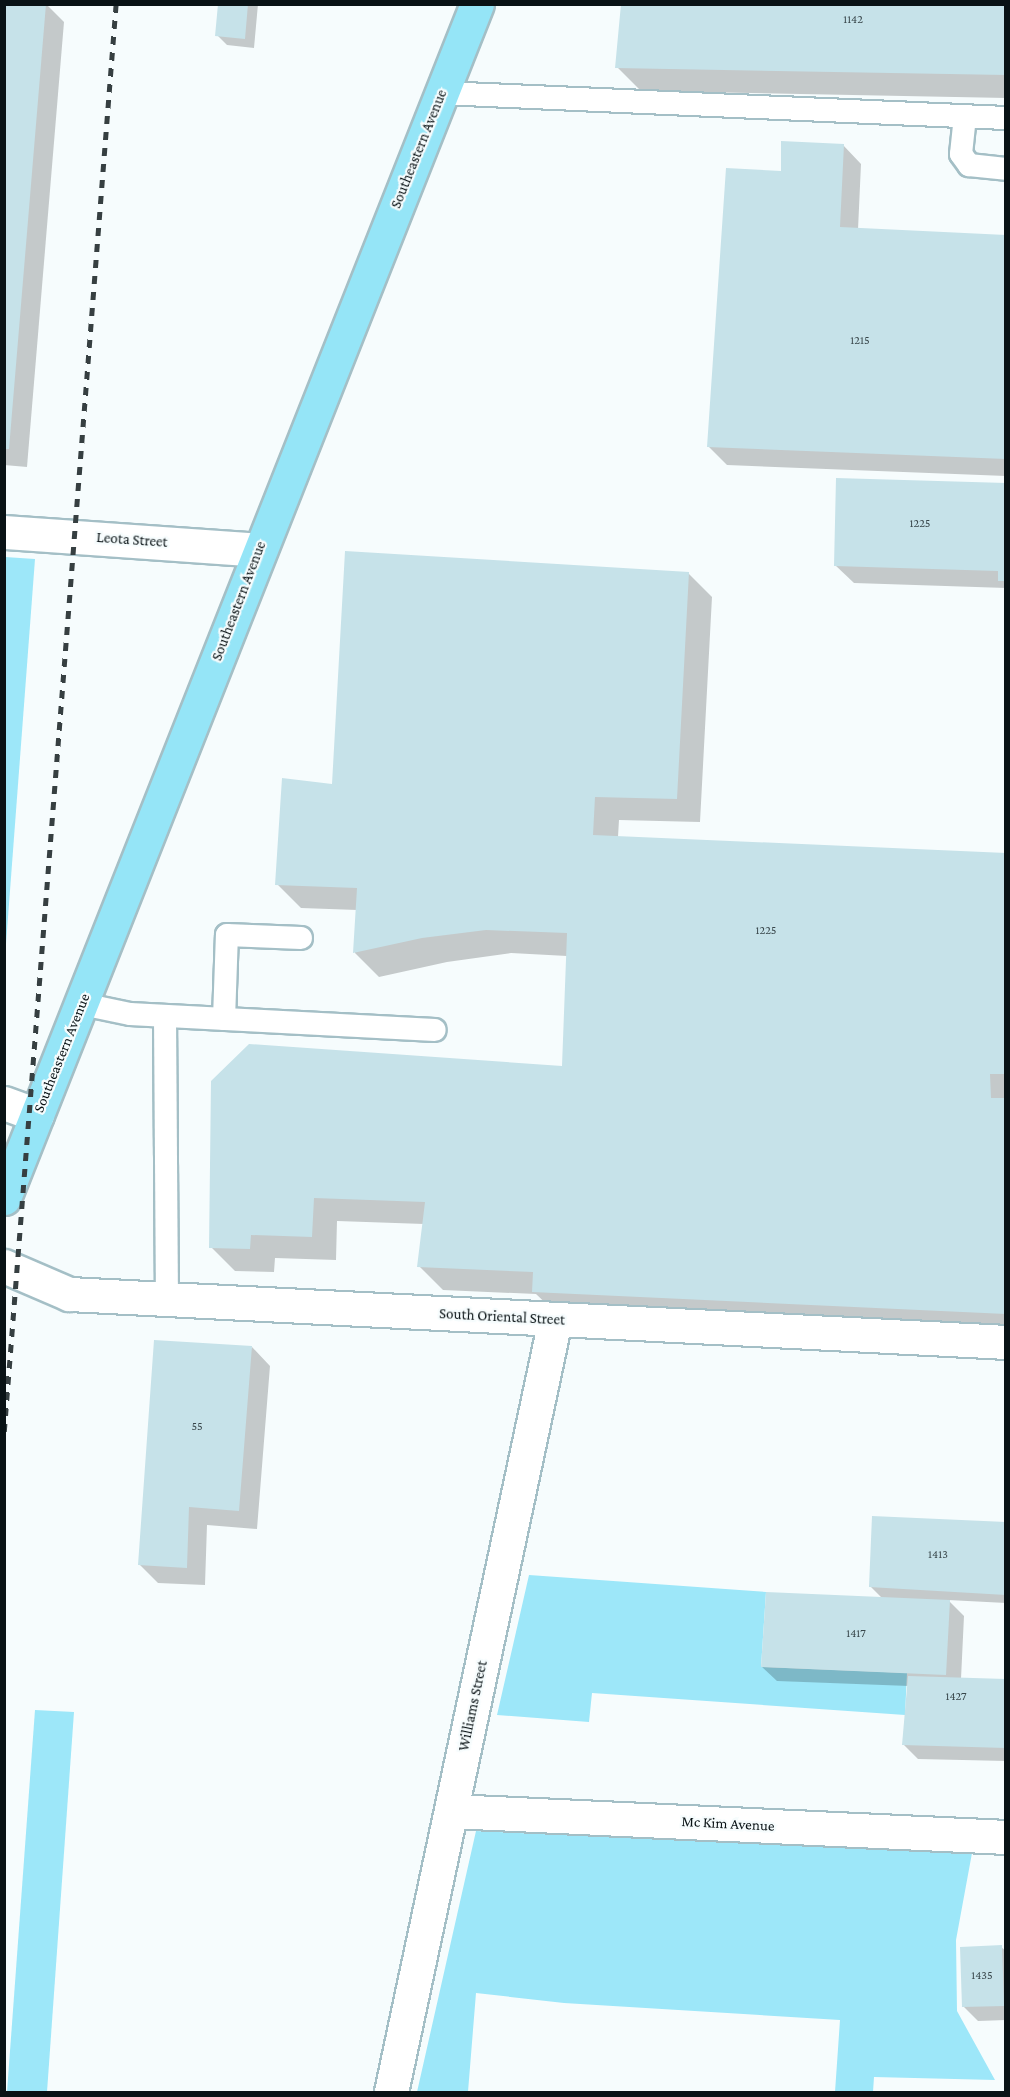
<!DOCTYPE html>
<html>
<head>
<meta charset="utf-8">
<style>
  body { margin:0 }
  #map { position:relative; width:1010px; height:2097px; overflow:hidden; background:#f6fcfd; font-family:"Crimson Pro",serif }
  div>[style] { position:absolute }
  .green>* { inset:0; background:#9de7f9 }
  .shadow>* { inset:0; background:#0003 }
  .building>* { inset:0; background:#c6e2e9 }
  .roads { filter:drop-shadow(2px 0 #a4bfc6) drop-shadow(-2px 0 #a4bfc6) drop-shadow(0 2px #a4bfc6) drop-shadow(0 -2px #a4bfc6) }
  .lane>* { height:22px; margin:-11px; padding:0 11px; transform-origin:11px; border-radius:11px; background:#fff }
  .street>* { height:33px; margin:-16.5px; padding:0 16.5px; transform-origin:16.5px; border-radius:16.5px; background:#fff }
  .primary>* { height:33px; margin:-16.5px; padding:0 16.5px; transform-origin:16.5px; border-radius:16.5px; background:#95e5f7 }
  .rail>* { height:4.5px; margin-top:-2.25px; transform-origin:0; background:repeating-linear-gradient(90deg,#363f41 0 8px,transparent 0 16px) }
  span { translate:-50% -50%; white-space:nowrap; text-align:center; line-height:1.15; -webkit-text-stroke:4.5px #f6fcfd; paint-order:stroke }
  .number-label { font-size:12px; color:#38464a }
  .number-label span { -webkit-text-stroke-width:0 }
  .street-label { font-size:15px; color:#091215 }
  .frame { position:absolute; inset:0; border:6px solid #091215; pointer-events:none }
</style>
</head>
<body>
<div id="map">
  <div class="green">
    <i style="clip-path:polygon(5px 557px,35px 559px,5px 957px,4px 557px)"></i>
    <i style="clip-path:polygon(529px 1575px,766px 1592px,761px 1667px,907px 1673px,905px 1715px,592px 1693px,589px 1722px,497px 1715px)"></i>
    <i style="clip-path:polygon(35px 1710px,74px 1712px,47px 2092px,7px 2092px)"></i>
    <i style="clip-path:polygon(476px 1831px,972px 1853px,956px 1940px,957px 2011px,995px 2080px,874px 2077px,873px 2092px,835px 2092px,840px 2020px,564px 2003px,476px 1993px,468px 2092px,417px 2092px)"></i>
  </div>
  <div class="shadow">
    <i style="clip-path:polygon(4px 4px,46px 4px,64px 22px,27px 467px,4px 465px)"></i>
    <i style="clip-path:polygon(220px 4px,258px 4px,254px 48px,227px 45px,217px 35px)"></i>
    <i style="clip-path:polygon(1006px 4px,1006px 98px,641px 91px,617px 67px)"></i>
    <i style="clip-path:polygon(843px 145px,861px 164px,858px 230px,1006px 237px,1006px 476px,727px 465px,708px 446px)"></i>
    <i style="clip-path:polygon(1006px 485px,1006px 588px,854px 583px,835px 565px)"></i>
    <i style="clip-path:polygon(688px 573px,712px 597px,700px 822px,619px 820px,618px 837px,1006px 854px,1006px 1336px,558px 1315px,536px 1294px,443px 1290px,419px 1266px,424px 1224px,337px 1221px,336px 1260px,275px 1258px,274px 1272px,235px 1271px,211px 1247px,564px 1067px,567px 956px,511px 953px,447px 962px,379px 977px,355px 953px,357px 910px,301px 908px,277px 884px,333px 786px)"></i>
    <i style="clip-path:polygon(252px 1347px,270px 1366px,257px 1529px,207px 1525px,205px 1585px,158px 1583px,139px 1564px)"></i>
    <i style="clip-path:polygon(1006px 1523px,1006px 1603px,948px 1600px,964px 1616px,961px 1679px,1006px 1681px,1006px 1761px,918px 1759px,904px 1745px,909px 1686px,777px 1681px,762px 1667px,883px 1599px,871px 1587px)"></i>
    <i style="clip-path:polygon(1001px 1947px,1006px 1951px,1006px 2020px,978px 2021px,963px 2006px)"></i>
  </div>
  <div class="building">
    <i style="clip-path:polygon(4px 4px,46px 4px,9px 449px,4px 449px)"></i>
    <i style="clip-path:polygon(218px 4px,248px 4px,245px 39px,215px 36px)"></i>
    <i style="clip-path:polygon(621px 4px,1006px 4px,1006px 75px,615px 68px)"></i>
    <i style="clip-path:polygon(781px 141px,844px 144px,840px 227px,1006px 235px,1006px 459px,707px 447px,726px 168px,781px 171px)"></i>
    <i style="clip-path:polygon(836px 478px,1006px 483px,1006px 581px,998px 581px,998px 571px,834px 566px)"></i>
    <i style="clip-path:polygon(345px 551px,689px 572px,677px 799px,595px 797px,593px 835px,1006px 853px,1006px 1074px,990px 1074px,991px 1098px,1006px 1098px,1006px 1314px,532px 1292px,533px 1272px,417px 1267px,425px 1202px,314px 1198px,312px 1237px,251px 1235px,250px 1249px,209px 1248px,211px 1081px,249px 1044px,562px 1066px,567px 933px,486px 930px,422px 938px,353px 953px,357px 888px,275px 885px,282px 778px,332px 784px)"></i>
    <i style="clip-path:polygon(154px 1340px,252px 1346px,239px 1511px,189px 1507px,187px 1568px,138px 1565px)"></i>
    <i style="clip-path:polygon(872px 1516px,1006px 1522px,1006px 1595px,869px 1587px)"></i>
    <i style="clip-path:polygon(766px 1592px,950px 1600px,946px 1675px,761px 1667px)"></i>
    <i style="clip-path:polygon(908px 1676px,1006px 1679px,1006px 1748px,902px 1745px)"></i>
    <i style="clip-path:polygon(1002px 1945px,1004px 2006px,962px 2007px,960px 1947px)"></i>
  </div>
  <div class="roads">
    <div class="lane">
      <i style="left:442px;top:93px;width:565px;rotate:2.54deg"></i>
      <i style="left:965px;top:116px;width:38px;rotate:96deg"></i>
      <i style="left:961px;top:154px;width:14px;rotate:54deg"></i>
      <i style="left:969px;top:165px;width:37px;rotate:6deg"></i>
      <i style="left:82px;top:1004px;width:49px;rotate:11.8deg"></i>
      <i style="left:130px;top:1014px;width:305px;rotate:3deg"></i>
      <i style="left:165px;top:1016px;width:283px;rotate:89.6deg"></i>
      <i style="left:224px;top:1019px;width:84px;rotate:-88deg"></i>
      <i style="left:227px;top:935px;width:74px;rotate:2.3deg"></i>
    </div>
    <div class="street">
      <i style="left:4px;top:532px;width:256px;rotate:4deg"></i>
      <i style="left:4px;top:1103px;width:35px;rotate:20deg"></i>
      <i style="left:4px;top:1266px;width:71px;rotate:23.3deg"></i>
      <i style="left:69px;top:1294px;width:938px;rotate:2.93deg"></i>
      <i style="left:451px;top:1811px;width:556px;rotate:2.68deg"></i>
      <i style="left:391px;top:2092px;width:789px;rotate:-78.01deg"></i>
    </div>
    <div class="primary">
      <i style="left:4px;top:1198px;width:1284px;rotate:-68.39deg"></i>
    </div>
  </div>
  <div class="rail">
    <i style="left:4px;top:1432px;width:1432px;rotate:-85.52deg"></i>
  </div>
  <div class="number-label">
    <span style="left:853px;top:20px">1142</span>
    <span style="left:860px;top:341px">1215</span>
    <span style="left:920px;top:524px">1225</span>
    <span style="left:766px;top:931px">1225</span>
    <span style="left:197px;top:1427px">55</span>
    <span style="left:938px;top:1555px">1413</span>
    <span style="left:856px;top:1634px">1417</span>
    <span style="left:956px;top:1697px">1427</span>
    <span style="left:982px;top:1976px">1435</span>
  </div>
  <div class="street-label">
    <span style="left:419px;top:149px;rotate:-68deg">Southeastern Avenue</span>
    <span style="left:132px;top:540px;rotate:4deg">Leota Street</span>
    <span style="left:239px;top:601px;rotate:-69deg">Southeastern Avenue</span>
    <span style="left:62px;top:1053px;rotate:-68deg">Southeastern Avenue</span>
    <span style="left:502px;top:1317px;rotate:3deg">South Oriental Street</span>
    <span style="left:473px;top:1706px;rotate:-78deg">Williams Street</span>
    <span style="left:728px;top:1824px;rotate:3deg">Mc Kim Avenue</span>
  </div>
  <div class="frame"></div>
</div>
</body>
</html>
